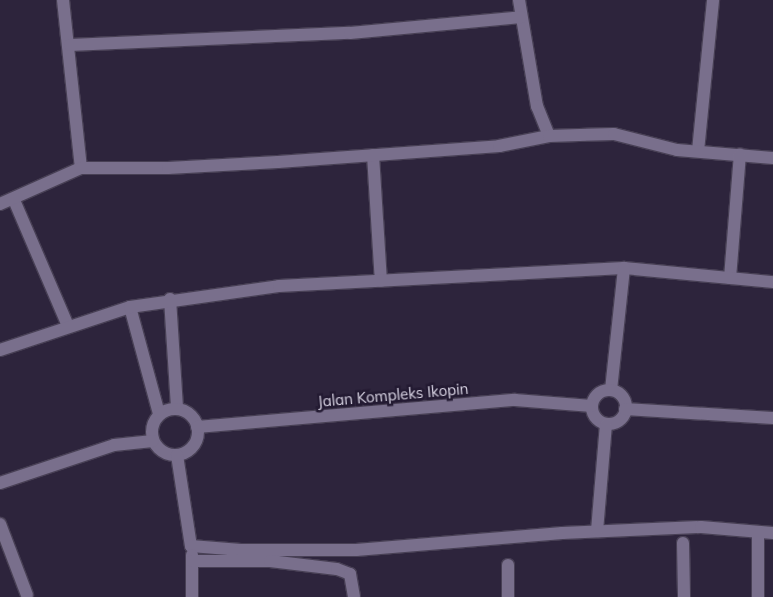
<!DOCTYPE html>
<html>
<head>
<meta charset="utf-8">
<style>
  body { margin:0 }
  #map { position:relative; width:773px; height:597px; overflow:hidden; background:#2d243c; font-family:Mulish,sans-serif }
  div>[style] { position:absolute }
  .roads { filter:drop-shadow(1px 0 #484055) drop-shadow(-1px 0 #484055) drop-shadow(0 1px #484055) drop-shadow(0 -1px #484055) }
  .minor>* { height:12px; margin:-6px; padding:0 6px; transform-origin:6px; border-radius:6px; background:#796f8c }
  .minor>.ring { margin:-6px; padding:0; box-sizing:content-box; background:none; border:12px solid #796f8c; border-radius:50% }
  span { translate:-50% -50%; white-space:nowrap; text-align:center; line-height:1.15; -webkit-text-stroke:5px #231a32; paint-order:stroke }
  .street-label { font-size:15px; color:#dad5e5 }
</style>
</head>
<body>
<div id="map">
  <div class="roads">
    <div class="minor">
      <i style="left:63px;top:0;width:169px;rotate:83.9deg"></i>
      <i style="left:519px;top:0;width:108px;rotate:80.4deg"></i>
      <i style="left:537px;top:106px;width:32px;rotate:68deg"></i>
      <i style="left:70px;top:45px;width:280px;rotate:-2.5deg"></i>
      <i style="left:350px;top:33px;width:172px;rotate:-5.3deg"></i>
      <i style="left:698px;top:151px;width:152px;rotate:-84.3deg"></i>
      <i style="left:373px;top:155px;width:126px;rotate:86.4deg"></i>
      <i style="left:14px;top:200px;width:137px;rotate:66.8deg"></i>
      <i style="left:0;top:204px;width:89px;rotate:-24deg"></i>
      <i style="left:81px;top:168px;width:87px"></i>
      <i style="left:168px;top:168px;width:110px;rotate:-3.1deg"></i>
      <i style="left:278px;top:162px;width:222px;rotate:-4.1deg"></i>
      <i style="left:499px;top:146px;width:51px;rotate:-11.3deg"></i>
      <i style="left:549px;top:136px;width:65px;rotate:-1.8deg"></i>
      <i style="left:614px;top:134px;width:65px;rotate:14.3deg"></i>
      <i style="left:677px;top:150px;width:96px;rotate:4.8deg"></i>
      <i style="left:730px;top:278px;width:124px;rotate:-85.4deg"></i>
      <i style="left:170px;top:299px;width:109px;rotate:86.3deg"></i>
      <i style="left:130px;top:307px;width:111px;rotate:74.8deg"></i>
      <i style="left:0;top:350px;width:137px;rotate:-18.3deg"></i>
      <i style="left:130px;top:307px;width:150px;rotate:-8deg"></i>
      <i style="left:279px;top:286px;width:345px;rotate:-3deg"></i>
      <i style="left:624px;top:268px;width:150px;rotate:5.4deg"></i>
      <i style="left:611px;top:390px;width:123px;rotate:-83.9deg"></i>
      <i class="ring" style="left:592px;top:390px;width:22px;height:22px"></i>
      <i class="ring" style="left:152px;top:409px;width:34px;height:34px"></i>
      <i style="left:625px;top:409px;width:148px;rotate:3.5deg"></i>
      <i style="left:197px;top:427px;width:319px;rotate:-4.9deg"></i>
      <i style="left:515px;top:400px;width:77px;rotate:4.5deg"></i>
      <i style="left:177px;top:455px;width:92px;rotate:81.3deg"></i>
      <i style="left:191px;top:546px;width:50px;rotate:4.6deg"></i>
      <i style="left:241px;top:550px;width:115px"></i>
      <i style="left:356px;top:550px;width:207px;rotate:-4.7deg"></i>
      <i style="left:562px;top:533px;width:139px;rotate:-2.5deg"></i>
      <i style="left:701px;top:527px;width:72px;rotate:4.8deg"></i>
      <i style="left:0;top:483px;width:120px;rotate:-18.4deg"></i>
      <i style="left:114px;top:445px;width:39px;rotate:-6deg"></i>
      <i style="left:0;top:524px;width:76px;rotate:69.2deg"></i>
      <i style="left:597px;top:531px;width:107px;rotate:-85.2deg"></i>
      <i style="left:683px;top:543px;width:54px;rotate:88.9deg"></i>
      <i style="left:192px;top:555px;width:42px;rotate:90deg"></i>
      <i style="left:192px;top:561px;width:78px"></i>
      <i style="left:270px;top:561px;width:67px;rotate:6.8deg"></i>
      <i style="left:337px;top:569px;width:14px;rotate:21deg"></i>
      <i style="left:350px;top:574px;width:23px;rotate:80deg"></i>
      <i style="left:508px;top:597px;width:32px;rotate:-90deg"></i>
      <i style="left:758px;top:597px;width:65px;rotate:-90deg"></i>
    </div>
  </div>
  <div class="street-label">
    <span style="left:393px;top:395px;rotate:-5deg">Jalan Kompleks Ikopin</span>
  </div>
</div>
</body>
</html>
